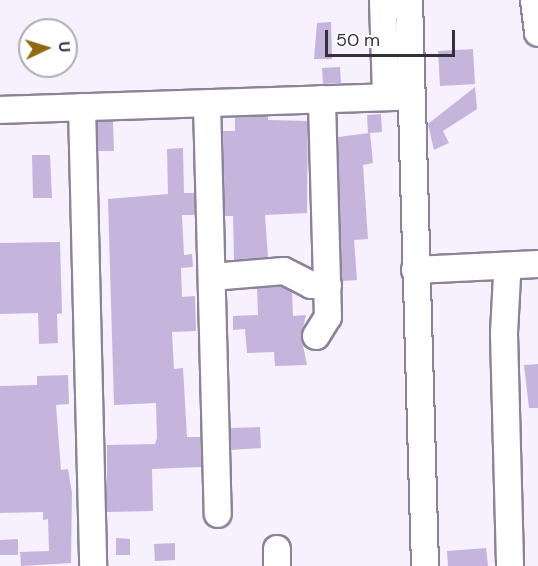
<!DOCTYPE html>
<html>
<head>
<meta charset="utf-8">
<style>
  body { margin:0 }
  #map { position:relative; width:538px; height:566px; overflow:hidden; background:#f6f0ff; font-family:"DM Sans",sans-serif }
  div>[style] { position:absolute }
  .building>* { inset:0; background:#c5b5dc }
  .roads { filter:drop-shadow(2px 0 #8c8399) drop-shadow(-2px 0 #8c8399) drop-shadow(0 2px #8c8399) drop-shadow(0 -2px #8c8399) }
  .minor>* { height:26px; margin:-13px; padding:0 13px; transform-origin:13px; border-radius:13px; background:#fff }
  span { translate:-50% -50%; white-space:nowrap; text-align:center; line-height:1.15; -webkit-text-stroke:4.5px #fff; paint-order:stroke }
  .north { position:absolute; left:18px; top:18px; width:60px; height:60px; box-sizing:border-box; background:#fff; border:2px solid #aeacb0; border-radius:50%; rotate:86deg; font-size:16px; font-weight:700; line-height:24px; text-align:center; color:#34303a }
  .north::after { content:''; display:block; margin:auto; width:21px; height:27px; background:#926912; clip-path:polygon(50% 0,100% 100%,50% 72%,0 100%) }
  .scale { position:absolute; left:325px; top:30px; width:130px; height:27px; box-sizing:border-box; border:3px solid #34303a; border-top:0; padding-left:8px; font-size:18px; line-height:21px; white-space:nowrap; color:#34303a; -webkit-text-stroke:4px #fff; paint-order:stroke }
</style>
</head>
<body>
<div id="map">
  <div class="building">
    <i style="clip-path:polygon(331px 22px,332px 59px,314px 59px,317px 23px)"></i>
    <i style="clip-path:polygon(473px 49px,475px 84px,440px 86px,438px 51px)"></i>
    <i style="clip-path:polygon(340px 67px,341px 83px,323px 84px,322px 68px)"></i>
    <i style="clip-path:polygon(475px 87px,477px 109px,443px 131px,449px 143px,434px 150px,428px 124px)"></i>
    <i style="clip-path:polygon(381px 114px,382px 132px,368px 133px,367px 115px)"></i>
    <i style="clip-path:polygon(268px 116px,268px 120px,308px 121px,307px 213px,265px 215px,268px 257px,234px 260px,233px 216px,225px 216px,223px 131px,235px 131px,235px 117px)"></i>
    <i style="clip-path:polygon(113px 121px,114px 151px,98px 151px,97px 122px)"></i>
    <i style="clip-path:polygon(370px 133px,373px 163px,363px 165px,368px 239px,354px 240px,357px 280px,342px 281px,338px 137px)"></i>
    <i style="clip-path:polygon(183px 148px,184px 193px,194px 193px,195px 215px,182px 215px,184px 255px,192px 254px,193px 267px,181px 268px,182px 297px,195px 296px,196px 331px,172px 332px,174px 369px,183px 368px,187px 437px,201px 437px,202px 467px,152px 469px,153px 511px,107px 512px,107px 445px,155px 444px,157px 438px,156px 403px,114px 405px,108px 199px,168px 194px,167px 149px)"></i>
    <i style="clip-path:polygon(32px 155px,50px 155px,52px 198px,33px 198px)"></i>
    <i style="clip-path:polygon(60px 242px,62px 313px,57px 314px,58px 343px,39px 344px,38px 313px,0 314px,0 243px)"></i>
    <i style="clip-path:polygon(281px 286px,292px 292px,293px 316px,306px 315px,301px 336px,307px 365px,275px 366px,274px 352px,247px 353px,245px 329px,233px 330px,233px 316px,258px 315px,257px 288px)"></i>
    <i style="clip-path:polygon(538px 364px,538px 408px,529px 408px,524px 365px)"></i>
    <i style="clip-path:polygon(68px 375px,69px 404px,56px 405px,61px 470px,68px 469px,72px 493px,71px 563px,21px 566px,20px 552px,49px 551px,48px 519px,43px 520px,43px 512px,0 513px,0 386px,37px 385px,37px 376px)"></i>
    <i style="clip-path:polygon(260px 427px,261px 448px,231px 450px,231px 428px)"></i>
    <i style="clip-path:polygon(116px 538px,130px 539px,130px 555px,116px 555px)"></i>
    <i style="clip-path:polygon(18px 539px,18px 555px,0 555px,0 540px)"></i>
    <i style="clip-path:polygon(175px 543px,175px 560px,155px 561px,154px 544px)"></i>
    <i style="clip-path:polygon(486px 548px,488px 566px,448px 566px,447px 551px)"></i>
  </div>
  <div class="roads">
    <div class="minor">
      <i style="left:383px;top:0;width:97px;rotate:88.2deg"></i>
      <i style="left:409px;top:0;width:566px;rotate:88.38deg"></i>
      <i style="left:534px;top:0;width:33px;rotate:83deg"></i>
      <i style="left:207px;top:104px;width:410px;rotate:88.5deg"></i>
      <i style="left:82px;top:107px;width:459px;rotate:88.6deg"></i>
      <i style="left:0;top:110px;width:412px;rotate:-1.9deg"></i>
      <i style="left:502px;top:266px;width:11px;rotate:63deg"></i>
      <i style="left:507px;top:276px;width:58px;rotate:93deg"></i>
      <i style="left:504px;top:334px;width:232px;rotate:88.5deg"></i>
      <i style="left:415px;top:270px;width:123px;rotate:-2.8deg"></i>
      <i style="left:212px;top:277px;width:72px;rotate:-4.8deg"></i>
      <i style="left:284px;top:271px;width:30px;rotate:27deg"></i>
      <i style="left:311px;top:285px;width:17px"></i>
      <i style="left:316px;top:336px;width:22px;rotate:-58deg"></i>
      <i style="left:328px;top:317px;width:218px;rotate:-91.6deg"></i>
      <i style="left:277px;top:549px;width:17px;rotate:90deg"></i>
    </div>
  </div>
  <div class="north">U</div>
  <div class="scale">50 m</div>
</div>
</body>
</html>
